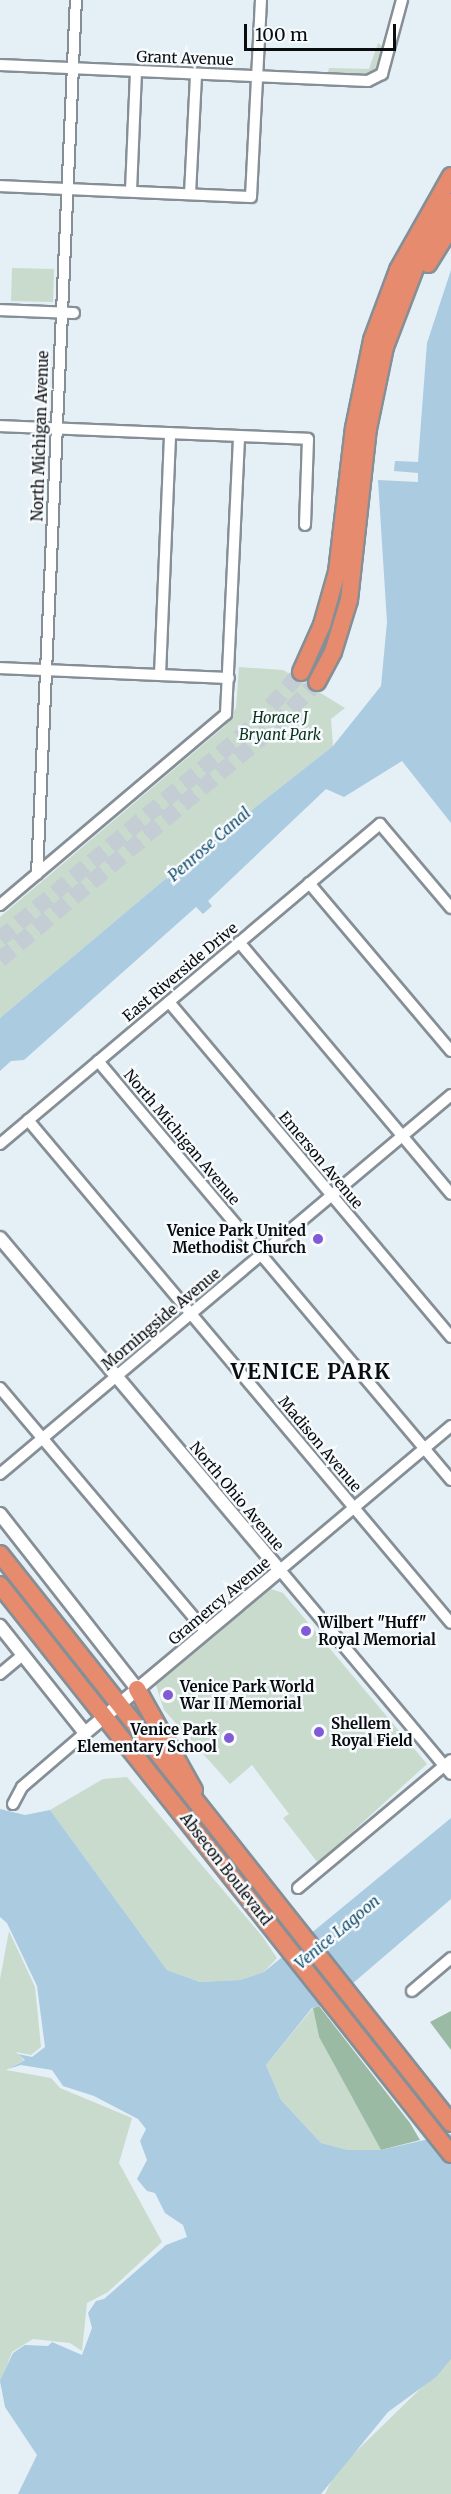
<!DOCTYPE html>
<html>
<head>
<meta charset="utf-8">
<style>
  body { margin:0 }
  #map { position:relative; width:451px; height:2494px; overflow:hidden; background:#e5eff6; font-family:Merriweather,serif }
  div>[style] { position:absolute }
  .green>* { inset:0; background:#c8dbcd }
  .forest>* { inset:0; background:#9bbaa4 }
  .water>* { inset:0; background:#aacbe0 }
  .trunk-tunnel>* { height:16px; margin-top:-8px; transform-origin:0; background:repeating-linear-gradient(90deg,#c4cdd4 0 16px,transparent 0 24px) }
  .roads { filter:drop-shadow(2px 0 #868f96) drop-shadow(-2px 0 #868f96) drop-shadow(0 2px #868f96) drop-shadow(0 -2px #868f96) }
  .minor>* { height:10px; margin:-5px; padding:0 5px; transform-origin:5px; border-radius:5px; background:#fff }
  .tertiary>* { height:12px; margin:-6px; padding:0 6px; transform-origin:6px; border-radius:6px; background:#fff }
  .trunk>* { height:16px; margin:-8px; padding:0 8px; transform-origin:8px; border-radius:8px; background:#e78b6e }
  .dots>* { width:16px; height:16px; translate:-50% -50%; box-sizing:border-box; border:3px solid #f7fbfe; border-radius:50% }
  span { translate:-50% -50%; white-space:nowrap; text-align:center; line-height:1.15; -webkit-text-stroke:5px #f7fbfe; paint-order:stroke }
  .street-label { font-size:15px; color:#0a0d10 }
  .park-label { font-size:15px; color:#0a311a; font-style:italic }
  .poi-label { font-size:15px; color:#0a0d10; font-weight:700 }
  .right { translate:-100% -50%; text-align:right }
  .left { translate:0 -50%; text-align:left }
  .water-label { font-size:16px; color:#16506e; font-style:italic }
  .district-label { font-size:21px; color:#0a0d10; font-weight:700; letter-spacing:1.5px }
  .scale { position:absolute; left:244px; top:24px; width:152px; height:27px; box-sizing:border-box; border:3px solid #0a0d10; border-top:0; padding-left:8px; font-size:18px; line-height:21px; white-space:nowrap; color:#0a0d10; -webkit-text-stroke:4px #f7fbfe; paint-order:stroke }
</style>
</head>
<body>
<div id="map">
  <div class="green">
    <i style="clip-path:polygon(378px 43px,384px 48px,379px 68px,372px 75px,328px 72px,329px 68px,369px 69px)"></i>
    <i style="clip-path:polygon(12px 268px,54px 269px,53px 302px,11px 301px)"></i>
    <i style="clip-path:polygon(239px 667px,283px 670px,345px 708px,331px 719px,333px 746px,182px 865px,0 1018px,0 917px,225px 726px,236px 708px)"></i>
    <i style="clip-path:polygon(271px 1589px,283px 1593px,427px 1764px,318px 1863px,283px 1818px,289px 1814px,252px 1765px,230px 1784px,164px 1710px,156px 1685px)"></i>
    <i style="clip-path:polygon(127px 1777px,262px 1936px,277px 1958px,264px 1972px,240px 1980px,200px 1982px,167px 1970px,50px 1810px,103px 1779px)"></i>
    <i style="clip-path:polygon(9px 1931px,35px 1987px,41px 2047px,31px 2055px,16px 2052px,24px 2060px,6px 2070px,51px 2078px,60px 2088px,132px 2118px,119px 2163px,162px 2242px,108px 2292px,87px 2303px,82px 2351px,70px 2343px,33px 2339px,12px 2352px,0 2385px,0 1979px)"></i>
    <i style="clip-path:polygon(313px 2008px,319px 2037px,381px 2150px,348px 2150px,321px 2143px,281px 2100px,266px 2065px)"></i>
    <i style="clip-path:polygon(451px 2359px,451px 2494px,325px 2494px,336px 2471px)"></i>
  </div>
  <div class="forest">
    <i style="clip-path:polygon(319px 2006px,410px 2123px,420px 2140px,381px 2150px,319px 2037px,313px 2008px)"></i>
    <i style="clip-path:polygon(451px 2011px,451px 2050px,430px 2022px)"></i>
  </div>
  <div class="water">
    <i style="clip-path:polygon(451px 270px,451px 823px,402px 761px,344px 797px,326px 789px,208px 901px,212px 906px,203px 914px,196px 907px,24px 1060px,11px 1061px,0 1071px,0 1018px,182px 865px,333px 746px,381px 686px,387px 622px,378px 480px,418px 482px,418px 473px,394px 471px,395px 461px,418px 462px,427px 343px)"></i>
    <i style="clip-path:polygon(0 1809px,25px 1815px,50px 1810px,167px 1970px,200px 1982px,240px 1980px,264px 1972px,451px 1818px,451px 1899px,331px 2002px,312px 2008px,266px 2065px,281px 2100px,321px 2143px,348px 2150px,381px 2150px,451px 2134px,451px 2359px,436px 2377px,388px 2412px,321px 2494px,18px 2494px,37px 2455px,5px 2407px,0 2381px,13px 2353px,25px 2345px,48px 2346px,52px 2342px,82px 2355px,92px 2328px,88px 2313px,96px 2301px,104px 2299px,166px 2245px,187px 2237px,183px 2225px,165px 2213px,155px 2193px,147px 2191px,137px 2179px,147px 2160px,140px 2141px,146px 2129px,138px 2119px,94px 2096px,63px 2086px,52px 2070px,21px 2065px,8px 2069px,25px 2060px,18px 2054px,32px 2057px,45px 2047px,37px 1986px,7px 1923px,0 1917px)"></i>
  </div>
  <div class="trunk-tunnel">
    <i style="left:0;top:939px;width:334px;rotate:-40.1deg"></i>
    <i style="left:255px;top:724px;width:69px;rotate:-48.5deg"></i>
    <i style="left:0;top:960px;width:361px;rotate:-40.4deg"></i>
    <i style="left:275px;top:726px;width:61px;rotate:-46.3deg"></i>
  </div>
  <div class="roads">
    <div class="minor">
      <i style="left:0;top:65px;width:368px;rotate:2.5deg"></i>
      <i style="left:368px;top:81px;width:16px;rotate:-27deg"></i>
      <i style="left:382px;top:74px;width:77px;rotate:-74.9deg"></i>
      <i style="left:0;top:186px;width:251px;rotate:2.5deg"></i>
      <i style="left:251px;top:197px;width:197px;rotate:-87.1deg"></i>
      <i style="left:131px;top:191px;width:120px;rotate:-87.6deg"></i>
      <i style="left:190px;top:194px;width:120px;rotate:-87.1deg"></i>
      <i style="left:0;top:310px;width:74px;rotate:2.3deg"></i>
      <i style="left:0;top:426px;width:308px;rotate:2.4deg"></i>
      <i style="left:308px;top:439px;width:86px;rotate:92deg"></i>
      <i style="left:0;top:668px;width:229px;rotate:2.5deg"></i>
      <i style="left:160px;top:675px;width:242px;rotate:-87.6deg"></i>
      <i style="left:37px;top:874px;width:875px;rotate:-87.45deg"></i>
      <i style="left:309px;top:883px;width:220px;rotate:49.8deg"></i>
      <i style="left:0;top:905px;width:296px;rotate:-40.2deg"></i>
      <i style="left:226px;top:714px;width:278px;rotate:-87.3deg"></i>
      <i style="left:239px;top:942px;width:329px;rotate:49.9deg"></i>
      <i style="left:169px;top:1002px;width:438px;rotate:49.9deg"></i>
      <i style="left:98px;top:1061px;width:548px;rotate:49.89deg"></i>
      <i style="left:28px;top:1120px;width:657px;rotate:49.94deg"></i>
      <i style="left:0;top:1144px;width:497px;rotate:-40.1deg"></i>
      <i style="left:380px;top:824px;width:110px;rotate:49.8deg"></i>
      <i style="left:0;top:1388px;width:319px;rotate:49.8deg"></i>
      <i style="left:451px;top:1426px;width:224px;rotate:139.9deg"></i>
      <i style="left:280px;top:1570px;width:266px;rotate:50deg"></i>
      <i style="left:0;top:1474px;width:589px;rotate:-40.04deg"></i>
      <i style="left:0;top:1674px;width:30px;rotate:-40deg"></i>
      <i style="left:13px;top:1804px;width:19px;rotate:-62deg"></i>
      <i style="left:22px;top:1787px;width:83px;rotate:-40.6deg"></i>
      <i style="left:298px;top:1888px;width:199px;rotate:-39.9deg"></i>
      <i style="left:412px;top:1991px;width:51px;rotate:-40.2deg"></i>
    </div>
    <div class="tertiary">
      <i style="left:0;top:1238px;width:434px;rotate:49.9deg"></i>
      <i style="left:280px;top:1570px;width:254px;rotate:140.1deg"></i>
      <i style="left:85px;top:1733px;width:137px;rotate:-128.5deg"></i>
      <i style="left:0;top:1514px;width:222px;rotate:51.9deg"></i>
    </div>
    <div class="trunk">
      <i style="left:428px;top:264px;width:44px;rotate:-58.1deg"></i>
      <i style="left:301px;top:672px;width:51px;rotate:-65.9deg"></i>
      <i style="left:322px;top:625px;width:55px;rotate:-74.2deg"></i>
      <i style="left:337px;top:572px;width:145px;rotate:-83.3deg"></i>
      <i style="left:354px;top:428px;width:90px;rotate:-78.4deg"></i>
      <i style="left:372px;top:340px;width:75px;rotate:-69.6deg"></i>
      <i style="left:398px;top:270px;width:108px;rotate:-60.6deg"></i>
      <i style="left:317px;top:682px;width:34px;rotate:-62deg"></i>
      <i style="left:333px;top:652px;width:54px;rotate:-72.9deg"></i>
      <i style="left:349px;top:600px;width:172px;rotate:-83.7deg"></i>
      <i style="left:368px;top:429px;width:84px;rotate:-78.3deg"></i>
      <i style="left:385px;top:347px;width:90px;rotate:-69.1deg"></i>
      <i style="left:417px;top:263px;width:70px;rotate:-60.9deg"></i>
      <i style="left:0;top:1554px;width:726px;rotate:51.6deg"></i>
      <i style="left:0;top:1585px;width:726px;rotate:51.6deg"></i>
      <i style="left:137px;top:1689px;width:116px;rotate:60.6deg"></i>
    </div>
  </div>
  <div class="dots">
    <i style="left:318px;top:1239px;background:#805bd5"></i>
    <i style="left:306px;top:1631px;background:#805bd5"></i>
    <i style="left:168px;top:1695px;background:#805bd5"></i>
    <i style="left:319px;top:1732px;background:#805bd5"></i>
    <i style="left:229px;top:1738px;background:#805bd5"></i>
  </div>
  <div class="street-label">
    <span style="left:185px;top:58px;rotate:2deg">Grant Avenue</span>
    <span style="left:40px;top:436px;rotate:-88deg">North Michigan Avenue</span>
    <span style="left:180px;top:972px;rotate:-40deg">East Riverside Drive</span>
    <span style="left:182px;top:1137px;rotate:50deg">North Michigan Avenue</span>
    <span style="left:321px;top:1160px;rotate:50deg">Emerson Avenue</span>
    <span style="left:161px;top:1319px;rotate:-40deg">Morningside Avenue</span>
    <span style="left:320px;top:1444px;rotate:50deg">Madison Avenue</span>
    <span style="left:237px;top:1496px;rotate:50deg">North Ohio Avenue</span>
    <span style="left:219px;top:1601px;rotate:-40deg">Gramercy Avenue</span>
    <span style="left:226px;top:1869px;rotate:52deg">Absecon Boulevard</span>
  </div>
  <div class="park-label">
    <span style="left:280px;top:726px">Horace J<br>Bryant Park</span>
  </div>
  <div class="poi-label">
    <span class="right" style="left:306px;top:1239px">Venice Park United<br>Methodist Church</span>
    <span class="left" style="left:318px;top:1631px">Wilbert "Huff"<br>Royal Memorial</span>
    <span class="left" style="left:180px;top:1695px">Venice Park World<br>War II Memorial</span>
    <span class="left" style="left:331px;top:1732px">Shellem<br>Royal Field</span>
    <span class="right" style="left:217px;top:1738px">Venice Park<br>Elementary School</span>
  </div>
  <div class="water-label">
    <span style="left:209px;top:844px;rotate:-41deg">Penrose Canal</span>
    <span style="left:337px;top:1932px;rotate:-40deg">Venice Lagoon</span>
  </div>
  <div class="district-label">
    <span style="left:311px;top:1372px">VENICE PARK</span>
  </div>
  <div class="scale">100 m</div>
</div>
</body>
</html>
